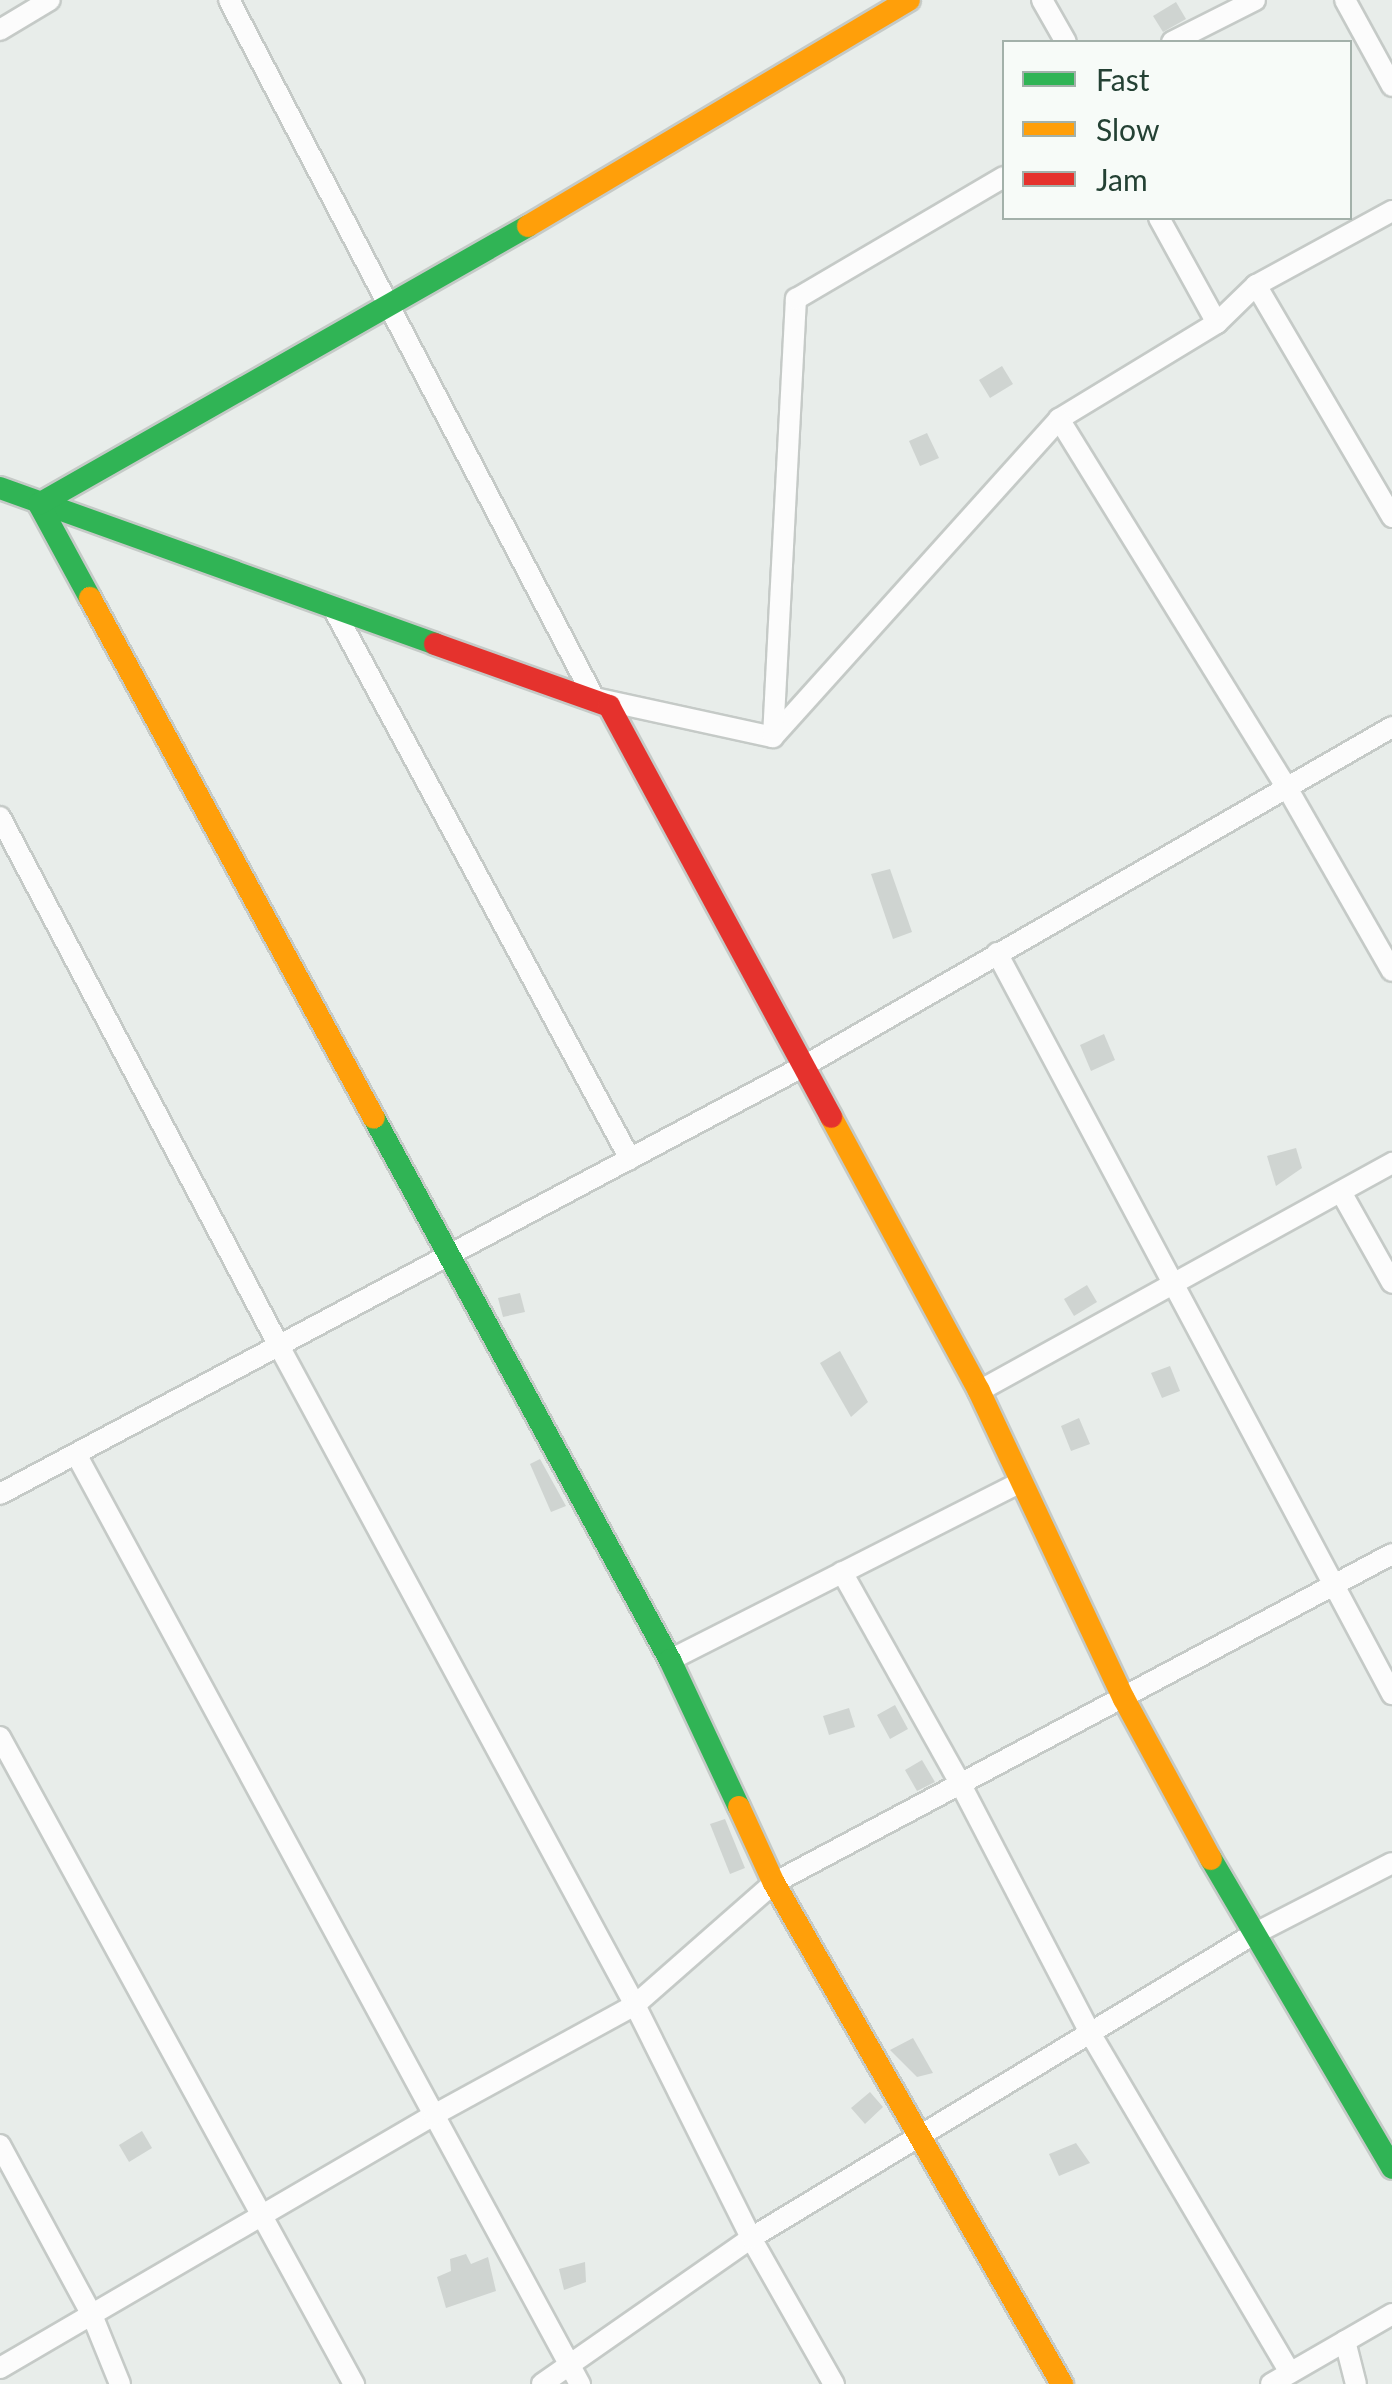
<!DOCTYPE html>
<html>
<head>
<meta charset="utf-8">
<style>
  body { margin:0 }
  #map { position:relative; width:1392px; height:2384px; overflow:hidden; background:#e8edea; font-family:Lato,sans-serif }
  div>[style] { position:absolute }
  .building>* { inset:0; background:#cfd4d1 }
  .roads { filter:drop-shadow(2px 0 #c5cac7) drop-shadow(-2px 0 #c5cac7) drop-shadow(0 2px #c5cac7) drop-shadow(0 -2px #c5cac7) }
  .street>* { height:20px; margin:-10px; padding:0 10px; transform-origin:10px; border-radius:10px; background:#fcfcfc }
  .fast>* { height:22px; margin:-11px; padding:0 11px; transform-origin:11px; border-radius:11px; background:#30b455 }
  .slow>* { height:22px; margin:-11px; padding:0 11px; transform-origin:11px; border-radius:11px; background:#ff9f0a }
  .jam>* { height:22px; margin:-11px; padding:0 11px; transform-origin:11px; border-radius:11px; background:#e5322d }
  span { translate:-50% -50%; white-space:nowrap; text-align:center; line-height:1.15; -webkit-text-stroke:10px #f7fbf8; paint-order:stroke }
  .legend { position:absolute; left:1002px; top:40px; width:350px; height:180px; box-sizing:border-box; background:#f7fbf8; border:2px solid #a3b1aa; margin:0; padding:12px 18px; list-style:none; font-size:30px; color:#244134 }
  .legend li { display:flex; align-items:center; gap:20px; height:50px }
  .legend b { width:50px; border:2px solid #a3b1aa }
</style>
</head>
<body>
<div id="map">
  <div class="building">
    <i style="clip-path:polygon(1176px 2px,1186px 19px,1163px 32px,1153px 16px)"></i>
    <i style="clip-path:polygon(1002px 366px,1013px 384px,990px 398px,979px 380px)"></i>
    <i style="clip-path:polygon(927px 433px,939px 458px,920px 466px,909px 441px)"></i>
    <i style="clip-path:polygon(890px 869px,912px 932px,893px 939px,871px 874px)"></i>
    <i style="clip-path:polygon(1104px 1034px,1115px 1060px,1091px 1071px,1080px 1045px)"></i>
    <i style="clip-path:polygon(1296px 1148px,1302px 1168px,1276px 1186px,1267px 1156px)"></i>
    <i style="clip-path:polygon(1087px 1285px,1097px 1302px,1074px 1316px,1064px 1299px)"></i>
    <i style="clip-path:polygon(520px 1293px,525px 1312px,503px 1317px,498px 1298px)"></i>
    <i style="clip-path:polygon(840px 1351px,868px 1402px,851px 1417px,820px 1363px)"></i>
    <i style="clip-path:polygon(1170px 1366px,1180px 1391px,1162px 1398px,1151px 1373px)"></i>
    <i style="clip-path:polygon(1079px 1418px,1090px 1444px,1071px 1451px,1061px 1426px)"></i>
    <i style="clip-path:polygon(540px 1459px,566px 1506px,551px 1512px,530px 1464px)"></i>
    <i style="clip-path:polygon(895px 1705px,908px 1729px,890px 1739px,877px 1715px)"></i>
    <i style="clip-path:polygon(849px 1708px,855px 1727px,829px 1735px,823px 1716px)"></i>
    <i style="clip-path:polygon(922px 1760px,935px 1782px,917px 1791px,905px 1770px)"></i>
    <i style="clip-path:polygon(725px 1819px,745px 1868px,730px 1874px,710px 1824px)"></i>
    <i style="clip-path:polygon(913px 2038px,933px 2073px,917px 2077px,890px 2050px)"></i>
    <i style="clip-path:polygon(870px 2092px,883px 2107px,865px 2124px,851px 2108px)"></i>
    <i style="clip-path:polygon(142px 2131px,152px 2148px,129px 2162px,119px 2145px)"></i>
    <i style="clip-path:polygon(1076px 2143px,1090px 2163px,1059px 2176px,1049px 2154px)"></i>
    <i style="clip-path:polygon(466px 2254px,471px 2264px,488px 2257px,496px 2291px,446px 2308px,437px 2277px,451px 2271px,450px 2259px)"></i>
    <i style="clip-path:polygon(585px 2262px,586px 2282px,564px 2290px,559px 2269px)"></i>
  </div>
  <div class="roads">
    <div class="street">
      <i style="left:229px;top:0;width:788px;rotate:62.39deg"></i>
      <i style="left:594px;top:698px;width:183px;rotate:12.3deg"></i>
      <i style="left:773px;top:737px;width:428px;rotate:-48deg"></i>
      <i style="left:1059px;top:419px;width:185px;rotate:-31.3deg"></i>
      <i style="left:1217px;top:323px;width:54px;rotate:-44.3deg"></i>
      <i style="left:1042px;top:0;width:48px;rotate:60.3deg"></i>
      <i style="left:1345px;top:0;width:98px;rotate:61.3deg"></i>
      <i style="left:0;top:30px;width:58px;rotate:-31deg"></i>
      <i style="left:1172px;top:42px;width:93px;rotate:-26.8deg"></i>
      <i style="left:1392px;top:211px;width:155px;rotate:151.4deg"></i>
      <i style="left:1256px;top:285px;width:269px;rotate:59.6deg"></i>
      <i style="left:1159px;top:218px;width:120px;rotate:61.1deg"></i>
      <i style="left:1059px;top:419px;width:432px;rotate:58.3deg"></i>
      <i style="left:1286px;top:786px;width:213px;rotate:60.2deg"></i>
      <i style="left:333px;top:608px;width:626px;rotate:61.67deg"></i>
      <i style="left:773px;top:737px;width:439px;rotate:-87deg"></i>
      <i style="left:796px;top:299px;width:241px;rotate:-30.4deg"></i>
      <i style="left:0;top:817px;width:598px;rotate:62.19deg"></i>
      <i style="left:279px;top:1346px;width:749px;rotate:61.62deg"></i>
      <i style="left:635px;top:2005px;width:260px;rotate:63.5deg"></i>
      <i style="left:751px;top:2238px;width:168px;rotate:60.4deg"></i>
      <i style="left:997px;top:953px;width:840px;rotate:61.94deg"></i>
      <i style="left:1341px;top:1192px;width:104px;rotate:60.7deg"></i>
      <i style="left:979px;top:1391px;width:472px;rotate:-28.9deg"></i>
      <i style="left:76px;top:1454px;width:1058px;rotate:61.55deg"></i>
      <i style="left:0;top:1494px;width:911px;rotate:-28.03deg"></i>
      <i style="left:804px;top:1066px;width:679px;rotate:-29.96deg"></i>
      <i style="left:842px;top:1572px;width:244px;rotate:60.8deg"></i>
      <i style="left:961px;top:1785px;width:280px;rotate:62.5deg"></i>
      <i style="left:1090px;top:2033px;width:394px;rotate:59.5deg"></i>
      <i style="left:670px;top:1660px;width:391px;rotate:-26.9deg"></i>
      <i style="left:0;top:1737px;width:738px;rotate:61.32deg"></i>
      <i style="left:0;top:2145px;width:193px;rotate:61.6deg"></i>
      <i style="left:92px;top:2315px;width:74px;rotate:67.9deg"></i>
      <i style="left:1345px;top:2341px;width:44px;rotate:75.7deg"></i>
      <i style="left:0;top:2368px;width:502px;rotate:-30.24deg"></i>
      <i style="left:434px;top:2115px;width:229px;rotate:-28.7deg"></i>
      <i style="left:635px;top:2005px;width:185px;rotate:-41.3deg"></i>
      <i style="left:774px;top:1883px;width:700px;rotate:-28.03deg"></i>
      <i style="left:542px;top:2384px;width:255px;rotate:-34.9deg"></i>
      <i style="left:751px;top:2238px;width:585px;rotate:-31.17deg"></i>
      <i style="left:1252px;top:1935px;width:157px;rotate:-27.2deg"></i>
      <i style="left:1271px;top:2384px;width:140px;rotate:-30deg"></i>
    </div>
    <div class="fast">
      <i style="left:0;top:488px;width:462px;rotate:19.7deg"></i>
      <i style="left:90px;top:598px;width:107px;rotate:-118.5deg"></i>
      <i style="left:39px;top:504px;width:562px;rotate:-29.62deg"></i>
      <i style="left:374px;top:1118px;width:618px;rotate:61.36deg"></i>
      <i style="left:670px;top:1660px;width:162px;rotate:64.9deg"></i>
      <i style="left:1211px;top:1859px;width:358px;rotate:59.6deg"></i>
    </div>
    <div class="slow">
      <i style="left:528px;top:226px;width:443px;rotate:-30.7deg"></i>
      <i style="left:90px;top:598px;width:592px;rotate:61.36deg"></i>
      <i style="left:831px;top:1117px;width:311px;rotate:61.6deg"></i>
      <i style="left:979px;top:1391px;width:340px;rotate:64.8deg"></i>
      <i style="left:1124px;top:1699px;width:182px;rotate:61.5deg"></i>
      <i style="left:739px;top:1807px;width:84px;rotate:65.3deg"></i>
      <i style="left:774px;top:1883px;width:578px;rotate:60.11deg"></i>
    </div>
    <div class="jam">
      <i style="left:435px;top:644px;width:185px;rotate:19.6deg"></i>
      <i style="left:609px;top:706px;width:467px;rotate:61.6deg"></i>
    </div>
  </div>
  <ul class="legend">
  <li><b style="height:12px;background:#30b455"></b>Fast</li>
  <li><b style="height:12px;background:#ff9f0a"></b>Slow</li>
  <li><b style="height:12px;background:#e5322d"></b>Jam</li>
  </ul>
</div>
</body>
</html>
